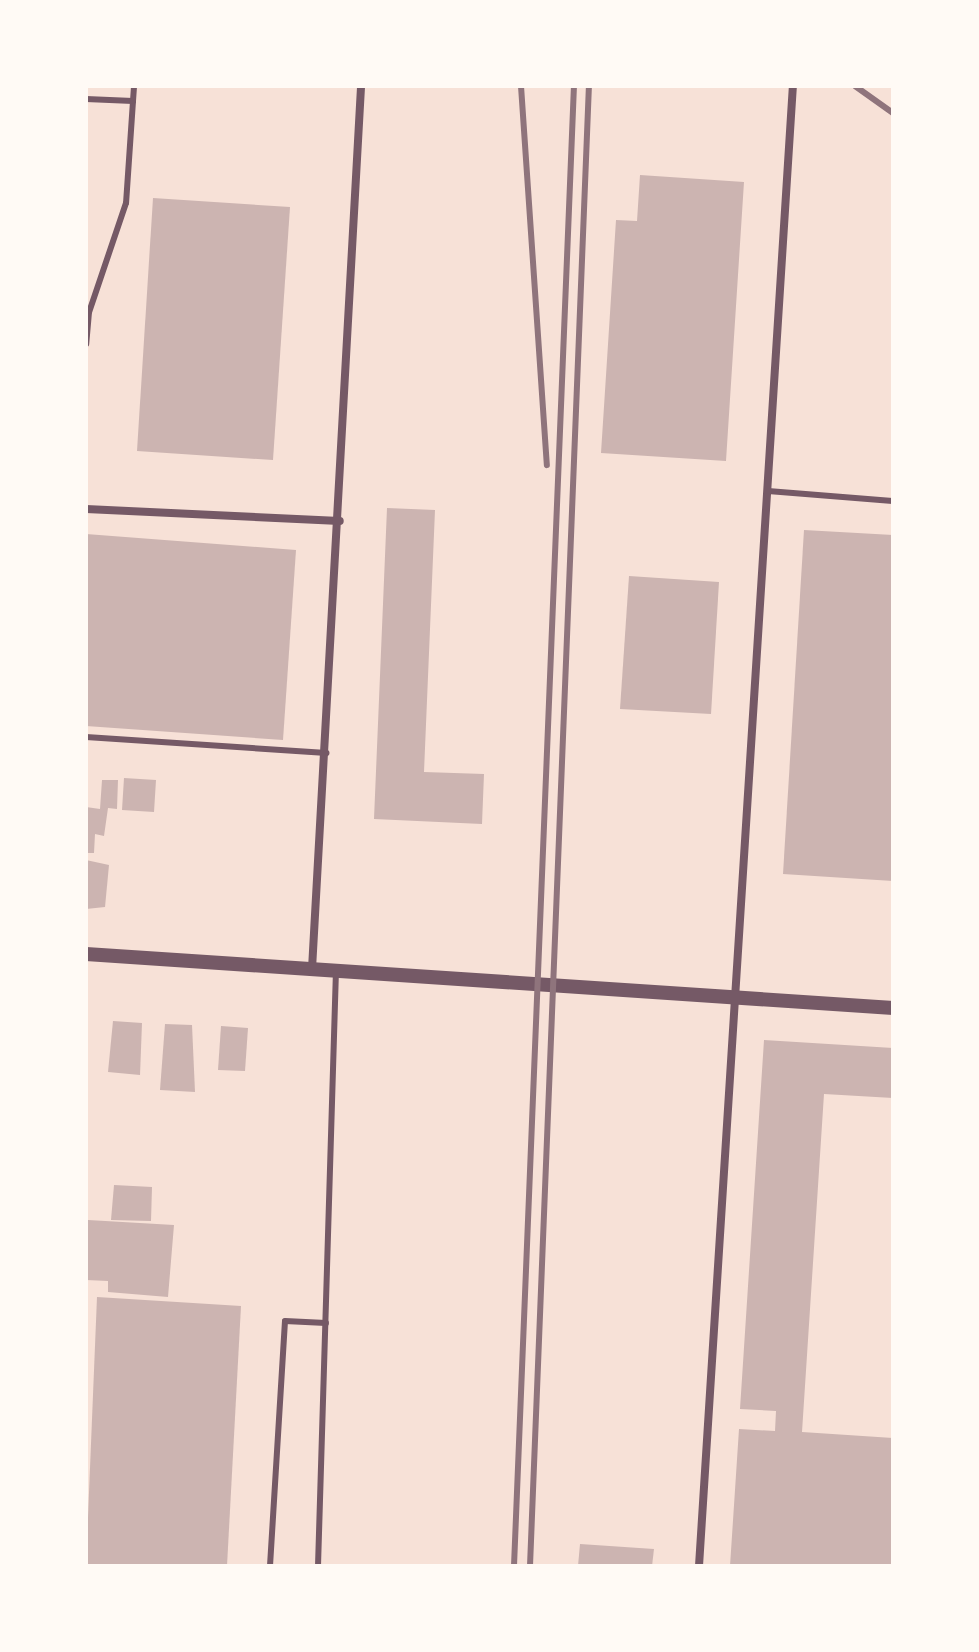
<!DOCTYPE html>
<html>
<head>
<meta charset="utf-8">
<style>
  body { margin:0 }
  #map { position:relative; width:979px; height:1652px; overflow:hidden; background:#f7e1d7; font-family:Figtree,sans-serif }
  div>[style] { position:absolute }
  .building>* { inset:0; background:#ccb4b1 }
  .service>* { height:6px; margin:-3px; padding:0 3px; transform-origin:3px; border-radius:3px; background:#755966 }
  .minor>* { height:8px; margin:-4px; padding:0 4px; transform-origin:4px; border-radius:4px; background:#755966 }
  .tertiary>* { height:14px; margin:-7px; padding:0 7px; transform-origin:7px; border-radius:7px; background:#755966 }
  .rail>* { height:6px; margin:-3px; padding:0 3px; transform-origin:3px; border-radius:3px; background:#8f747c }
  span { translate:-50% -50%; white-space:nowrap; text-align:center; line-height:1.15; -webkit-text-stroke:8px #fffaf5; paint-order:stroke }
  .frame { position:absolute; inset:0; border:88px solid #fffaf5; pointer-events:none }
</style>
</head>
<body>
<div id="map">
  <div class="building">
    <i style="clip-path:polygon(640px 175px,744px 182px,726px 461px,601px 453px,616px 220px,637px 221px)"></i>
    <i style="clip-path:polygon(153px 198px,290px 207px,273px 460px,137px 451px)"></i>
    <i style="clip-path:polygon(387px 508px,435px 510px,424px 772px,484px 774px,482px 824px,374px 819px)"></i>
    <i style="clip-path:polygon(804px 530px,893px 535px,893px 881px,783px 874px)"></i>
    <i style="clip-path:polygon(86px 534px,296px 550px,283px 740px,86px 726px)"></i>
    <i style="clip-path:polygon(629px 576px,719px 582px,711px 714px,620px 709px)"></i>
    <i style="clip-path:polygon(124px 778px,156px 780px,154px 812px,122px 810px)"></i>
    <i style="clip-path:polygon(102px 780px,118px 780px,117px 809px,108px 808px,104px 836px,95px 834px,94px 853px,86px 853px,86px 807px,100px 809px)"></i>
    <i style="clip-path:polygon(86px 860px,109px 865px,105px 907px,86px 909px)"></i>
    <i style="clip-path:polygon(113px 1021px,142px 1023px,140px 1075px,108px 1072px)"></i>
    <i style="clip-path:polygon(165px 1024px,192px 1025px,195px 1092px,160px 1090px)"></i>
    <i style="clip-path:polygon(221px 1026px,248px 1028px,245px 1071px,218px 1070px)"></i>
    <i style="clip-path:polygon(764px 1040px,893px 1048px,893px 1098px,824px 1094px,802px 1432px,893px 1438px,893px 1566px,730px 1566px,739px 1429px,775px 1431px,776px 1411px,740px 1409px)"></i>
    <i style="clip-path:polygon(114px 1185px,152px 1187px,151px 1221px,111px 1220px)"></i>
    <i style="clip-path:polygon(88px 1220px,174px 1225px,168px 1297px,108px 1292px,108px 1281px,86px 1280px)"></i>
    <i style="clip-path:polygon(97px 1297px,241px 1306px,227px 1566px,86px 1566px)"></i>
    <i style="clip-path:polygon(580px 1544px,654px 1549px,652px 1566px,578px 1566px)"></i>
  </div>
  <div class="service">
    <i style="left:86px;top:99px;width:47px;rotate:2.4deg"></i>
    <i style="left:133px;top:101px;width:102px;rotate:93.9deg"></i>
    <i style="left:126px;top:203px;width:115px;rotate:108.7deg"></i>
    <i style="left:89px;top:312px;width:32px;rotate:95deg"></i>
    <i style="left:133px;top:101px;width:15px;rotate:-86deg"></i>
    <i style="left:768px;top:491px;width:125px;rotate:4.6deg"></i>
    <i style="left:86px;top:737px;width:241px;rotate:3.8deg"></i>
    <i style="left:270px;top:1566px;width:245px;rotate:-86.5deg"></i>
    <i style="left:285px;top:1321px;width:41px;rotate:2.8deg"></i>
    <i style="left:318px;top:1566px;width:595px;rotate:-88.27deg"></i>
  </div>
  <div class="minor">
    <i style="left:86px;top:509px;width:254px;rotate:2.7deg"></i>
    <i style="left:312px;top:969px;width:884px;rotate:-86.82deg"></i>
    <i style="left:699px;top:1566px;width:1483px;rotate:-86.37deg"></i>
  </div>
  <div class="tertiary">
    <i style="left:86px;top:954px;width:809px;rotate:3.83deg"></i>
  </div>
  <div class="rail">
    <i style="left:521px;top:86px;width:380px;rotate:86.1deg"></i>
    <i style="left:855px;top:86px;width:47px;rotate:35.4deg"></i>
    <i style="left:514px;top:1566px;width:1481px;rotate:-87.68deg"></i>
    <i style="left:530px;top:1566px;width:1481px;rotate:-87.72deg"></i>
  </div>
  <div class="frame"></div>
</div>
</body>
</html>
